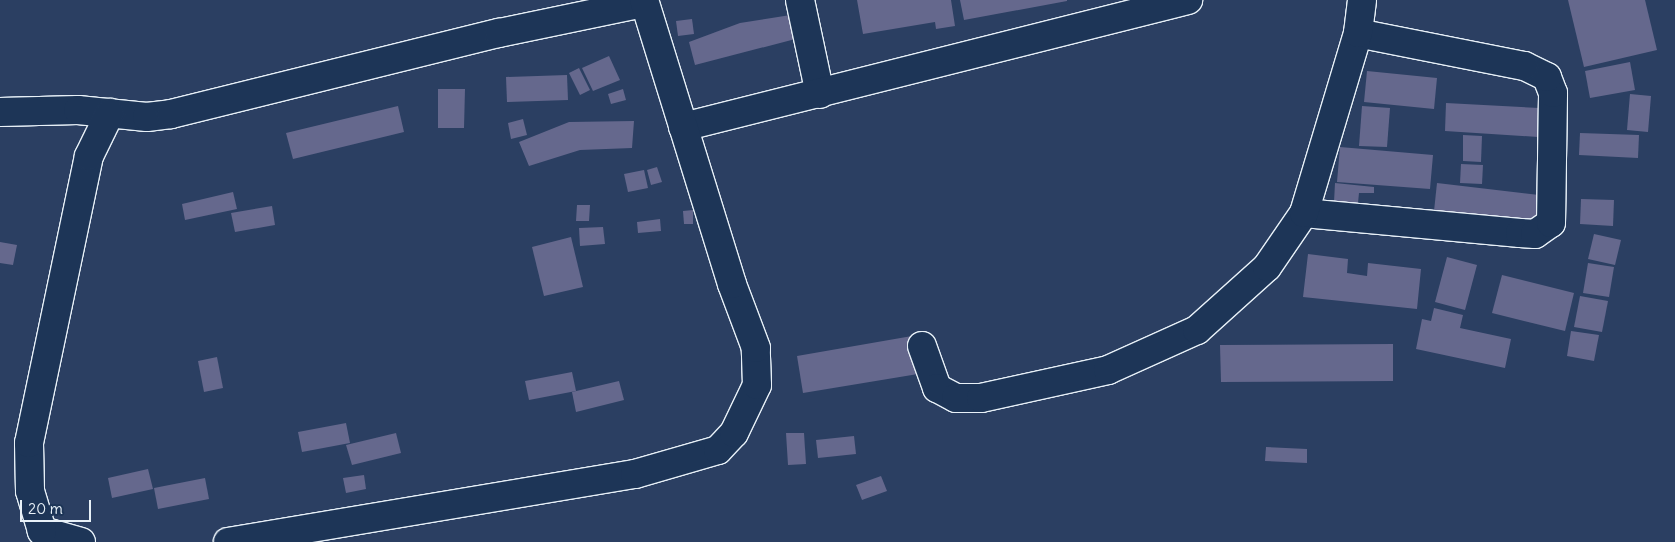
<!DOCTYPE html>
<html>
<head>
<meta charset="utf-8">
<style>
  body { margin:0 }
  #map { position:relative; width:1675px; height:542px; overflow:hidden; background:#2b3f62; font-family:Delius,sans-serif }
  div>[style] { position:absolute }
  .building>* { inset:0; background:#65688d }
  .roads { filter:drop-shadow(1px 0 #e8f1f8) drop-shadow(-1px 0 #e8f1f8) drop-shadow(0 1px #e8f1f8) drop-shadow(0 -1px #e8f1f8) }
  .minor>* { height:28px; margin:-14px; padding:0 14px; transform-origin:14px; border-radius:14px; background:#1d3557 }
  span { translate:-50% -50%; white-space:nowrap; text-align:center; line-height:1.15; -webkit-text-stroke:4px #1d3557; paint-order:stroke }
  .scale { position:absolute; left:20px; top:500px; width:71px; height:22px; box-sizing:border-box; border:2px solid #e8f1f8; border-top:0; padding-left:6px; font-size:15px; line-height:18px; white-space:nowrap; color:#e8f1f8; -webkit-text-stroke:4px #1d3557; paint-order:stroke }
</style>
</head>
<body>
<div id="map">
  <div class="building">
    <i style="clip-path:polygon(857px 0,951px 0,955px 26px,936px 29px,935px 22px,863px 34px)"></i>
    <i style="clip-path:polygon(960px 0,1067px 0,1067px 1px,964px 20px)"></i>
    <i style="clip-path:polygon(1568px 0,1645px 0,1657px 50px,1584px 67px)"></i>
    <i style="clip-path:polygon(797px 14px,803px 37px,695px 65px,689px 42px,740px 23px)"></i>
    <i style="clip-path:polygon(692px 19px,694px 34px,678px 36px,676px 21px)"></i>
    <i style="clip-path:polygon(609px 56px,620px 80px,593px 91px,582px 68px)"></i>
    <i style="clip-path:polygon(1630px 62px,1635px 90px,1590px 98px,1585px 71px)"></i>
    <i style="clip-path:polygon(579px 68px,590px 90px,580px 95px,569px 73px)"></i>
    <i style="clip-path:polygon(1367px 71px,1437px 78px,1434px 109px,1364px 102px)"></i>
    <i style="clip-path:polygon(567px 75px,568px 100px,507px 102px,506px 77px)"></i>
    <i style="clip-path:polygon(438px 89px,465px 89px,464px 128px,438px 128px)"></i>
    <i style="clip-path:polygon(623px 89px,626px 100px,611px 104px,608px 94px)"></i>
    <i style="clip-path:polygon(1630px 94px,1651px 96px,1648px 132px,1627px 130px)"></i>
    <i style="clip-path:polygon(1446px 103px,1539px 108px,1538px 137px,1445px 131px)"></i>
    <i style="clip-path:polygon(398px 106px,404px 132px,293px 159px,286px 133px)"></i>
    <i style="clip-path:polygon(1362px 106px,1390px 108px,1387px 147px,1359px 146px)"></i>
    <i style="clip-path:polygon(523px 119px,527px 135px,511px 139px,508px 123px)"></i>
    <i style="clip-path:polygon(634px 121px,632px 148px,580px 150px,529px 166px,519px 142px,569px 122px)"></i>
    <i style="clip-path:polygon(1580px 133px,1639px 135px,1638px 158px,1579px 155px)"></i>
    <i style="clip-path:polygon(1463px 135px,1482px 136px,1481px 162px,1463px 161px)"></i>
    <i style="clip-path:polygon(1340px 147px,1433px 155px,1430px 189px,1337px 182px)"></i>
    <i style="clip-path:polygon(1461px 164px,1483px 165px,1482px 184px,1460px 183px)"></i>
    <i style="clip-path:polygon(657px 167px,662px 182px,651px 185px,647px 170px)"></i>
    <i style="clip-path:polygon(644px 170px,648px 188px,628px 192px,624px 174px)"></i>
    <i style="clip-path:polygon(1335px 183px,1374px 187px,1374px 193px,1359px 193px,1358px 203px,1334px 202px)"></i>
    <i style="clip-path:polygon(1437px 183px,1539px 195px,1536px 222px,1434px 211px)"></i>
    <i style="clip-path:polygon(233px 192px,237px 209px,185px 220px,182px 204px)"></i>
    <i style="clip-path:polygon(1581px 199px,1614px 200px,1613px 226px,1580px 224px)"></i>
    <i style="clip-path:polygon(577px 205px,590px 205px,589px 221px,576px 221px)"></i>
    <i style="clip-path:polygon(272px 206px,275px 225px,235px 232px,231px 213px)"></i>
    <i style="clip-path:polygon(693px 210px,693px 224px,684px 224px,683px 211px)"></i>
    <i style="clip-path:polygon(660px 219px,661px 231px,638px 233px,637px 222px)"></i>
    <i style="clip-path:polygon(603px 227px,605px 244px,580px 246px,579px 228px)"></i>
    <i style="clip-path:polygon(1594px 234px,1621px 240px,1615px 265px,1588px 259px)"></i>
    <i style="clip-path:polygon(571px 237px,583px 287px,544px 296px,532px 247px)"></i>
    <i style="clip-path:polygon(0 242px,17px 245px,13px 265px,0 263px)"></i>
    <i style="clip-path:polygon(1308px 254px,1348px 259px,1347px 273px,1367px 276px,1368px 263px,1421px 269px,1417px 309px,1303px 297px)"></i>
    <i style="clip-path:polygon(1447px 257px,1477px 265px,1465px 310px,1435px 302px)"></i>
    <i style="clip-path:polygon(1588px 263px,1614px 267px,1609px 297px,1583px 293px)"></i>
    <i style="clip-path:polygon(1502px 275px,1574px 293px,1565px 331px,1492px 313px)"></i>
    <i style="clip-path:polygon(1580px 296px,1608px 301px,1602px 332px,1574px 327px)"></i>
    <i style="clip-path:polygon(1434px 308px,1463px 315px,1460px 328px,1511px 339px,1505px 368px,1416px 349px,1422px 319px,1431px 321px)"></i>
    <i style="clip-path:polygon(1571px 331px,1599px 335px,1594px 361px,1567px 356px)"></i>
    <i style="clip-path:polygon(912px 336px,918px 374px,803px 393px,797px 356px)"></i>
    <i style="clip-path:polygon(1393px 344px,1393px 381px,1221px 382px,1220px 345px)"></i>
    <i style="clip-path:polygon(217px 357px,223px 388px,204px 392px,198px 361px)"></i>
    <i style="clip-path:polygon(572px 372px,576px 391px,529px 400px,525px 381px)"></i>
    <i style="clip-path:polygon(619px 381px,624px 400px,576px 412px,572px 392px)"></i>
    <i style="clip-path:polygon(346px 423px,350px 443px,302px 452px,298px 432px)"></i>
    <i style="clip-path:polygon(396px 433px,401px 453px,352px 465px,346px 445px)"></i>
    <i style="clip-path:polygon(786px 433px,804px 433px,806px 464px,788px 465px)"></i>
    <i style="clip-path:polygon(854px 436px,856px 454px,818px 458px,816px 440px)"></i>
    <i style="clip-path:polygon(1266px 447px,1307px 449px,1307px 463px,1265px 461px)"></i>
    <i style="clip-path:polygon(148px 469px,153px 489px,112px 498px,108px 478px)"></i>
    <i style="clip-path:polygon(364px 475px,366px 489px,346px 493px,343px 478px)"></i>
    <i style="clip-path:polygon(881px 476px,887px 491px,862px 500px,856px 485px)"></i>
    <i style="clip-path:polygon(205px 478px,209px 499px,158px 509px,154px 488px)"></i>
  </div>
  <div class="roads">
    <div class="minor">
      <i style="left:800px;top:0;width:96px;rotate:78deg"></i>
      <i style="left:0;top:112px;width:78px;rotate:-1.5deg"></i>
      <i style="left:78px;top:110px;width:69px;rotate:5.8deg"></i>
      <i style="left:147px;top:117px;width:24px;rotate:-7deg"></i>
      <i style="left:171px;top:114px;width:338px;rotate:-13.9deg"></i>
      <i style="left:499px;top:33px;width:148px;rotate:-11.7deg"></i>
      <i style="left:683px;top:127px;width:521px;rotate:-14.12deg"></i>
      <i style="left:1304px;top:213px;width:217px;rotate:5.3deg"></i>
      <i style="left:1520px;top:233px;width:15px;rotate:4deg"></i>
      <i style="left:1535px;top:234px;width:19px;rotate:-35deg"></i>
      <i style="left:1551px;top:223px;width:130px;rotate:-89.1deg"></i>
      <i style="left:1553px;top:93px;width:17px;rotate:-111deg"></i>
      <i style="left:1547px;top:77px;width:25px;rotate:-154deg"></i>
      <i style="left:1524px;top:66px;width:169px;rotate:-168.8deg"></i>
      <i style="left:922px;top:346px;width:45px;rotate:70.3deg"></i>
      <i style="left:937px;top:388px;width:21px;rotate:28deg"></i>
      <i style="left:956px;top:398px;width:25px"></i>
      <i style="left:981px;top:398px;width:130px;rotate:-12.4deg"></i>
      <i style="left:1108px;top:370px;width:98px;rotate:-24.2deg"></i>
      <i style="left:1197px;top:330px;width:94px;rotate:-42deg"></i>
      <i style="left:1267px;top:267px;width:65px;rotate:-55.6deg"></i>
      <i style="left:1304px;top:213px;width:188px;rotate:-73.3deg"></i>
      <i style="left:1358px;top:33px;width:33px;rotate:-83deg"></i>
      <i style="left:81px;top:542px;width:41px;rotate:-164.2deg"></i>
      <i style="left:42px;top:531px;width:42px;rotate:-106.7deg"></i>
      <i style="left:30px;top:491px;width:48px;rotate:-91.2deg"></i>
      <i style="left:29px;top:443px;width:293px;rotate:-78.2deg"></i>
      <i style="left:89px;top:156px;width:48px;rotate:-64deg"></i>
      <i style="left:228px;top:542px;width:413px;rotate:-9.5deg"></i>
      <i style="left:635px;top:474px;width:86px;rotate:-16.1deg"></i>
      <i style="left:718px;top:450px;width:23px;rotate:-47deg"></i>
      <i style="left:734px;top:433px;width:53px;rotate:-64.4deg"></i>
      <i style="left:757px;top:385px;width:37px;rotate:-92deg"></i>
      <i style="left:756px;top:348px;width:68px;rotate:-110.6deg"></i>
      <i style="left:732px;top:284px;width:297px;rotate:-107.2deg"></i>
    </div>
  </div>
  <div class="scale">20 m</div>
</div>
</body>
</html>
